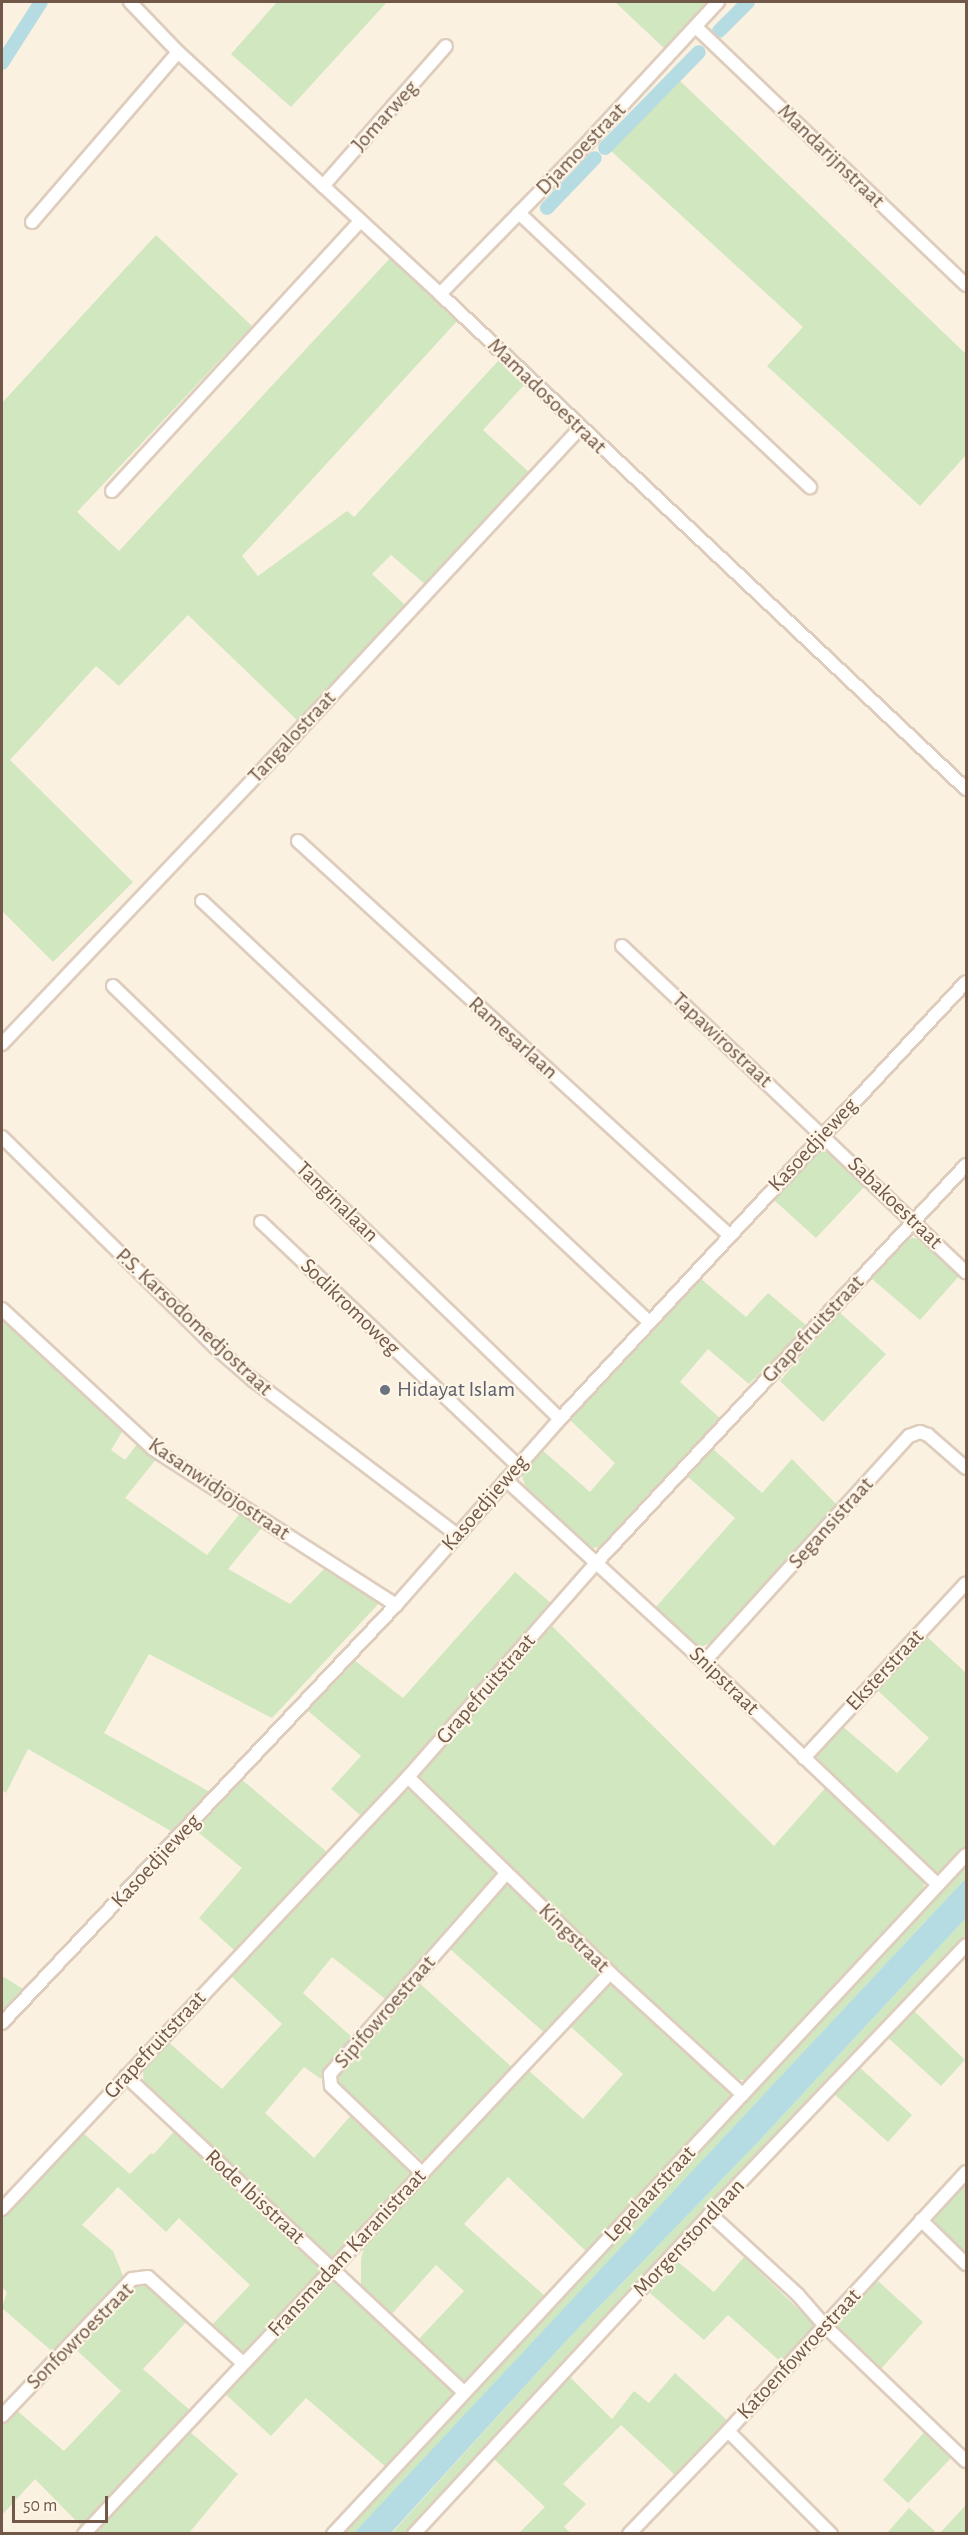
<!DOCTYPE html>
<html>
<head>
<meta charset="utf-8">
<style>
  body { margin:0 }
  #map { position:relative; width:968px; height:2535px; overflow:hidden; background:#fbf1e1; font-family:"Alegreya Sans",sans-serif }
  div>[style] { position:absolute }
  .green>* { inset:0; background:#d0e7c0 }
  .water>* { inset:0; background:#b6dce3 }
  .canal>* { height:14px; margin:-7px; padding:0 7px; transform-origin:7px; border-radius:7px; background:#b6dce3 }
  .roads { filter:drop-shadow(2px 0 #decdbd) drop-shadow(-2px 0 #decdbd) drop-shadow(0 2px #decdbd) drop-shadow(0 -2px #decdbd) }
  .minor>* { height:12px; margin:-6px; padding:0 6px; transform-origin:6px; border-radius:6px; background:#fff }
  .dots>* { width:16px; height:16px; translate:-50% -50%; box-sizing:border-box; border:3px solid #fef5e6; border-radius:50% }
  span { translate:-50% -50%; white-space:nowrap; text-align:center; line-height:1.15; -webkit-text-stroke:4.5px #fef5e6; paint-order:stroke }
  .street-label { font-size:22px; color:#715849 }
  .worship-label { font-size:22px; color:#5b616d }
  .left { translate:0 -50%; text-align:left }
  .frame { position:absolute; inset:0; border:3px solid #715849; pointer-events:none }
  .scale { position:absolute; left:12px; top:2496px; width:96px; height:27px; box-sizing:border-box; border:3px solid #715849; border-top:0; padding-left:8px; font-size:18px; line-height:21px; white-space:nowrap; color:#715849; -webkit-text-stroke:4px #fef5e6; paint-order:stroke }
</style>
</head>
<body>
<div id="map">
  <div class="green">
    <i style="clip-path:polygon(277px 2px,387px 2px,291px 107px,231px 54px)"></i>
    <i style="clip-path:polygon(615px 2px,712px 2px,666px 50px)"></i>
    <i style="clip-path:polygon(678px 79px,966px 354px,966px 455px,920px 506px,767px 366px,803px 327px,610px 150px)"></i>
    <i style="clip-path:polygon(156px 235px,252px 326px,77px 512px,119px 551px,392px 256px,459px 319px,242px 556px,258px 576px,347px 511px,354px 517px,500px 359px,525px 384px,483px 430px,531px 474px,425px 584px,391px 555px,372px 574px,405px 605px,299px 722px,188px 615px,119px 686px,96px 666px,10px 760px,133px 882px,53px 962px,2px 911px,2px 403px)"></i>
    <i style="clip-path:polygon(823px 1151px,829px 1151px,865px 1186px,816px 1238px,774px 1200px,816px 1152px)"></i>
    <i style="clip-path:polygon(912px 1238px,920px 1239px,959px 1276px,920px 1320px,871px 1278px,905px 1241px)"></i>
    <i style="clip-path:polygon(700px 1278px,746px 1317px,768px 1293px,807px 1326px,749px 1384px,708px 1349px,680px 1382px,722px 1420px,602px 1547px,590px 1548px,525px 1486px,521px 1472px,541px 1449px,590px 1492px,615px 1463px,569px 1419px)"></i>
    <i style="clip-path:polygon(839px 1312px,886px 1354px,823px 1422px,780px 1381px)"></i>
    <i style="clip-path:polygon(2px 1317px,123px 1430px,111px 1450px,125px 1460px,138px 1443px,157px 1458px,125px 1498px,207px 1555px,242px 1511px,264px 1525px,228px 1569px,290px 1604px,327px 1566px,382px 1600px,272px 1718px,149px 1654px,104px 1733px,210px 1792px,171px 1831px,28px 1749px,6px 1793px,2px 1790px)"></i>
    <i style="clip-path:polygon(712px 1448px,762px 1493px,792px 1459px,837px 1505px,710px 1643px,701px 1647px,690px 1642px,655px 1608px,735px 1518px,687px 1476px)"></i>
    <i style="clip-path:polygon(515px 1572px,553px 1605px,361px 1816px,331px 1789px,361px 1756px,307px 1710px,354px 1660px,403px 1698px)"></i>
    <i style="clip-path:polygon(552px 1626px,774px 1846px,826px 1787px,920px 1875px,924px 1883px,923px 1894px,750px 2081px,736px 2079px,421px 1784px,419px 1775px)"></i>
    <i style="clip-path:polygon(924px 1634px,966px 1673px,966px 1848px,940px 1873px,932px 1871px,834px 1779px,819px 1761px,816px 1752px,841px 1725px,897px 1773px,929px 1738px,875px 1688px)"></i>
    <i style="clip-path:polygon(240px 1778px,327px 1852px,234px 1950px,199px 1918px,242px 1868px,194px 1829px)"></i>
    <i style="clip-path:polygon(412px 1789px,497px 1871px,497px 1879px,388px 2001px,332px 1957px,303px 1993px,354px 2039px,321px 2079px,304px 2067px,265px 2113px,314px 2158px,352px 2114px,411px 2168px,412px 2176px,410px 2182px,340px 2255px,331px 2257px,323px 2254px,144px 2084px,143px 2074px,146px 2063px,167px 2041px,222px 2089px,282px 2024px,230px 1975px,397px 1795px)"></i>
    <i style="clip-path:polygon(966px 1861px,966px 1878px,384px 2502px,354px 2533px,338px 2534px)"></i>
    <i style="clip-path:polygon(502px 1885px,516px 1886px,601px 1971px,600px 1979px,548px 2036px,450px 1949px,450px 1943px)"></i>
    <i style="clip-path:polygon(966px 1918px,966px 1935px,408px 2533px,391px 2534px,567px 2340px,760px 2140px)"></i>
    <i style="clip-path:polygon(2px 1976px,23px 1989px,2px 2011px)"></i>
    <i style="clip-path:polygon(416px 1980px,516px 2071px,429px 2159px,422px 2160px,338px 2083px,336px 2074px)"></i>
    <i style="clip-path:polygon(612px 1984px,620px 1986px,726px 2083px,732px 2093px,728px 2104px,588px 2253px,508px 2177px,464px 2224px,546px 2297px,471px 2378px,464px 2381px,454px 2377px,418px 2340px,464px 2291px,436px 2265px,391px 2315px,361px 2288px,361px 2260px,366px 2238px,528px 2070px,583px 2119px,623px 2074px,570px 2026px,604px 1988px)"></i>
    <i style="clip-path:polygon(910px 2007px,965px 2060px,941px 2086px,885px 2035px)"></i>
    <i style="clip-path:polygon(857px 2065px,912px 2115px,888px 2142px,833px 2093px)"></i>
    <i style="clip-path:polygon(176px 2129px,322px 2265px,321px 2275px,250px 2350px,243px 2354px,233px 2350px,210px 2327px,250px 2285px,179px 2218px,166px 2232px,118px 2187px,82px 2225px,113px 2251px,124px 2278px,54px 2353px,2px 2308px,7px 2292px,2px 2287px,2px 2218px,82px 2132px,130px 2174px,151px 2153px,154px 2154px)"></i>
    <i style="clip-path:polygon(964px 2183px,966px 2186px,966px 2257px,935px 2225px,934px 2217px,939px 2209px)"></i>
    <i style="clip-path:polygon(744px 2257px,814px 2324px,813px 2335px,783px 2364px,728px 2315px,704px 2340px,650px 2293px,677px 2261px,714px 2292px)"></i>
    <i style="clip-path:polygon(332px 2280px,338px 2281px,449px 2383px,453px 2392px,452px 2400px,387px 2468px,306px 2398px,271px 2436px,223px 2392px,323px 2283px)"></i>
    <i style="clip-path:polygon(878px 2281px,923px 2322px,880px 2370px,837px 2329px,837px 2325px,838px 2321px)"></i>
    <i style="clip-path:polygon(143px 2282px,150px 2284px,188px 2320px,143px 2369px,192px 2412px,83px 2528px,35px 2479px,2px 2515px,2px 2423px,15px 2409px,64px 2451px,121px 2391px,72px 2346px,129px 2286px)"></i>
    <i style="clip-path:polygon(675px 2373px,728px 2421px,675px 2475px,621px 2425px,563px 2484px,586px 2504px,564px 2527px,571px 2533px,519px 2533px,545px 2507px,492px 2457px,567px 2374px,612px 2419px,634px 2391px,649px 2403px)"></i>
    <i style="clip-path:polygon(926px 2430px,953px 2456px,908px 2503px,883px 2480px)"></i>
    <i style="clip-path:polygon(189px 2431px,238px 2474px,189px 2533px,92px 2534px)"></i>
    <i style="clip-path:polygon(966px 2505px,966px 2533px,940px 2533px)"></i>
    <i style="clip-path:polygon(909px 2508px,935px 2531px,933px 2533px,887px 2533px)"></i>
  </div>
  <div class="water">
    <i style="clip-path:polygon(966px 1878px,966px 1918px,760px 2140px,567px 2340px,391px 2533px,354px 2533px)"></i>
  </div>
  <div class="canal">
    <i style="left:719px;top:31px;width:41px;rotate:-45deg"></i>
    <i style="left:2px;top:63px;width:72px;rotate:-57.4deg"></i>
    <i style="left:605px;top:148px;width:134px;rotate:-45.6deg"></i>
    <i style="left:547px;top:208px;width:69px;rotate:-46.2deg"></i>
  </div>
  <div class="roads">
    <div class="minor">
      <i style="left:130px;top:2px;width:69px;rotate:46.2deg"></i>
      <i style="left:178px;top:52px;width:357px;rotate:42.7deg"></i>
      <i style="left:440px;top:294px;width:722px;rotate:43.26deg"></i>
      <i style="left:696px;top:27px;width:373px;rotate:43.7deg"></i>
      <i style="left:323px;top:186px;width:186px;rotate:-48.7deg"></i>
      <i style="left:519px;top:213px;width:400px;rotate:43.3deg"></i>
      <i style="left:32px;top:222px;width:224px;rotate:-49.3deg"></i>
      <i style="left:440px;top:294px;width:216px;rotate:-45.7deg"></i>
      <i style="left:591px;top:139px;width:187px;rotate:-47.2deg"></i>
      <i style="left:112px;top:491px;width:367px;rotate:-47.4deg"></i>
      <i style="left:298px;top:841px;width:584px;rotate:42.43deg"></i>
      <i style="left:202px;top:901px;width:614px;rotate:43.28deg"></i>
      <i style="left:622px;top:946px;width:474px;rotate:43.5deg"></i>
      <i style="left:113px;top:986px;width:622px;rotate:44.09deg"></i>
      <i style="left:2px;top:1044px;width:423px;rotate:-46.5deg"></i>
      <i style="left:293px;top:737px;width:422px;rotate:-47.1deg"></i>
      <i style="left:2px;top:1137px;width:301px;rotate:44.6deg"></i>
      <i style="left:216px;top:1348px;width:49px;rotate:40.9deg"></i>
      <i style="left:253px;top:1380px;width:256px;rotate:37.2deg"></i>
      <i style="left:261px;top:1222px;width:354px;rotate:43.5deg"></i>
      <i style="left:2px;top:1309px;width:206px;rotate:42.8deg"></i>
      <i style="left:153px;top:1449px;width:289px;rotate:32.7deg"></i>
      <i style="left:506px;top:1480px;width:269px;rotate:42.6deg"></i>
      <i style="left:704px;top:1662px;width:323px;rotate:43.6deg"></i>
      <i style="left:704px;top:1662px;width:305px;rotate:-47.8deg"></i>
      <i style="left:909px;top:1436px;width:12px;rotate:-20deg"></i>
      <i style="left:920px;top:1432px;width:9px;rotate:21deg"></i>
      <i style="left:928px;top:1435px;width:50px;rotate:41deg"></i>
      <i style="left:804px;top:1758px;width:238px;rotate:-47.2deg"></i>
      <i style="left:408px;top:1777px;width:281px;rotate:44.1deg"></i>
      <i style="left:610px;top:1973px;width:180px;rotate:42.5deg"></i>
      <i style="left:2px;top:2023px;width:574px;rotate:-46.69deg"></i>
      <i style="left:396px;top:1605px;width:248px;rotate:-48.6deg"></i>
      <i style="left:560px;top:1419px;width:596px;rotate:-47.11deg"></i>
      <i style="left:126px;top:2076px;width:463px;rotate:43.1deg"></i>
      <i style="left:422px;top:2173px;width:126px;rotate:-136.3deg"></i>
      <i style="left:331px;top:2086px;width:12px;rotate:-95deg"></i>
      <i style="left:330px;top:2074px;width:266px;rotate:-48.7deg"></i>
      <i style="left:2px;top:2209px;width:593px;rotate:-46.78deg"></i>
      <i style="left:408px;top:1777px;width:286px;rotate:-48.7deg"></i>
      <i style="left:597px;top:1562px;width:542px;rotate:-47.09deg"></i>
      <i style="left:710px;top:2214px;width:120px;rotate:42.6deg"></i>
      <i style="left:798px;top:2295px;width:41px;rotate:48.9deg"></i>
      <i style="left:825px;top:2326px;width:195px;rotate:43.8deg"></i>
      <i style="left:921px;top:2220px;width:63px;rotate:44.4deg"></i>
      <i style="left:2px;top:2416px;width:189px;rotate:-46.5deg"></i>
      <i style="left:132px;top:2279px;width:16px;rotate:-7deg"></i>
      <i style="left:148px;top:2277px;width:128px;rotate:42.2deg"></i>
      <i style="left:728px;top:2431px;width:146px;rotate:45deg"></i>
      <i style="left:84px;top:2534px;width:769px;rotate:-46.84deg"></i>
      <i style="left:333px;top:2534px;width:928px;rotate:-47.01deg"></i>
      <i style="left:414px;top:2534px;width:436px;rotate:-47.2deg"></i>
      <i style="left:710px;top:2214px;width:371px;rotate:-46.4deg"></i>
      <i style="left:629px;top:2534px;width:143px;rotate:-46.1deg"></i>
      <i style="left:728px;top:2431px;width:352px;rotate:-47.4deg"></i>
    </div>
  </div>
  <div class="dots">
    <i style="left:385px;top:1390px;background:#6b7280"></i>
  </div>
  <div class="street-label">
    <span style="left:385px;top:116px;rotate:-48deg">Jomarweg</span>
    <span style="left:581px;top:149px;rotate:-46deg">Djamoestraat</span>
    <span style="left:831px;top:156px;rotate:44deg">Mandarijnstraat</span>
    <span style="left:547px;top:396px;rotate:44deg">Mamadosoestraat</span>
    <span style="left:292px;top:737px;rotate:-47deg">Tangalostraat</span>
    <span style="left:513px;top:1038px;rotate:42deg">Ramesarlaan</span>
    <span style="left:722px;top:1040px;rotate:43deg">Tapawirostraat</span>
    <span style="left:813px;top:1145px;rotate:-47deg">Kasoedjieweg</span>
    <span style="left:337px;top:1202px;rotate:44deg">Tanginalaan</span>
    <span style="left:895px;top:1203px;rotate:44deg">Sabakoestraat</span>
    <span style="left:350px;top:1307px;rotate:44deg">Sodikromoweg</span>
    <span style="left:194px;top:1322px;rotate:43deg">P.S. Karsodomedjostraat</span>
    <span style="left:813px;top:1329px;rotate:-47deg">Grapefruitstraat</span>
    <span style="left:219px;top:1489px;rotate:34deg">Kasanwidjojostraat</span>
    <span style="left:485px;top:1503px;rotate:-49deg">Kasoedjieweg</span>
    <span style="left:831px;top:1523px;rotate:-48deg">Segansistraat</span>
    <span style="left:885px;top:1670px;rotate:-47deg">Eksterstraat</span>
    <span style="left:724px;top:1681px;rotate:44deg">Snipstraat</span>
    <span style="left:486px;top:1689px;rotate:-49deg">Grapefruitstraat</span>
    <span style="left:156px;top:1861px;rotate:-47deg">Kasoedjieweg</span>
    <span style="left:574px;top:1938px;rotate:44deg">Kingstraat</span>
    <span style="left:385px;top:2012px;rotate:-49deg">Sipifowroestraat</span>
    <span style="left:155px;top:2045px;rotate:-47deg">Grapefruitstraat</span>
    <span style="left:650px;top:2194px;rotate:-47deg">Lepelaarstraat</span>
    <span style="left:255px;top:2197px;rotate:43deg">Rode Ibisstraat</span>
    <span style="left:689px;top:2238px;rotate:-47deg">Morgenstondlaan</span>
    <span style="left:347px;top:2253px;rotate:-47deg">Fransmadam Karanistraat</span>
    <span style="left:80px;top:2336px;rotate:-45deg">Sonfowroestraat</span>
    <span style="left:799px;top:2354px;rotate:-47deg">Katoenfowroestraat</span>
  </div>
  <div class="worship-label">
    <span class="left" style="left:397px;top:1390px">Hidayat Islam</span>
  </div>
  <div class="frame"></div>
  <div class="scale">50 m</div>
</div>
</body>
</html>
